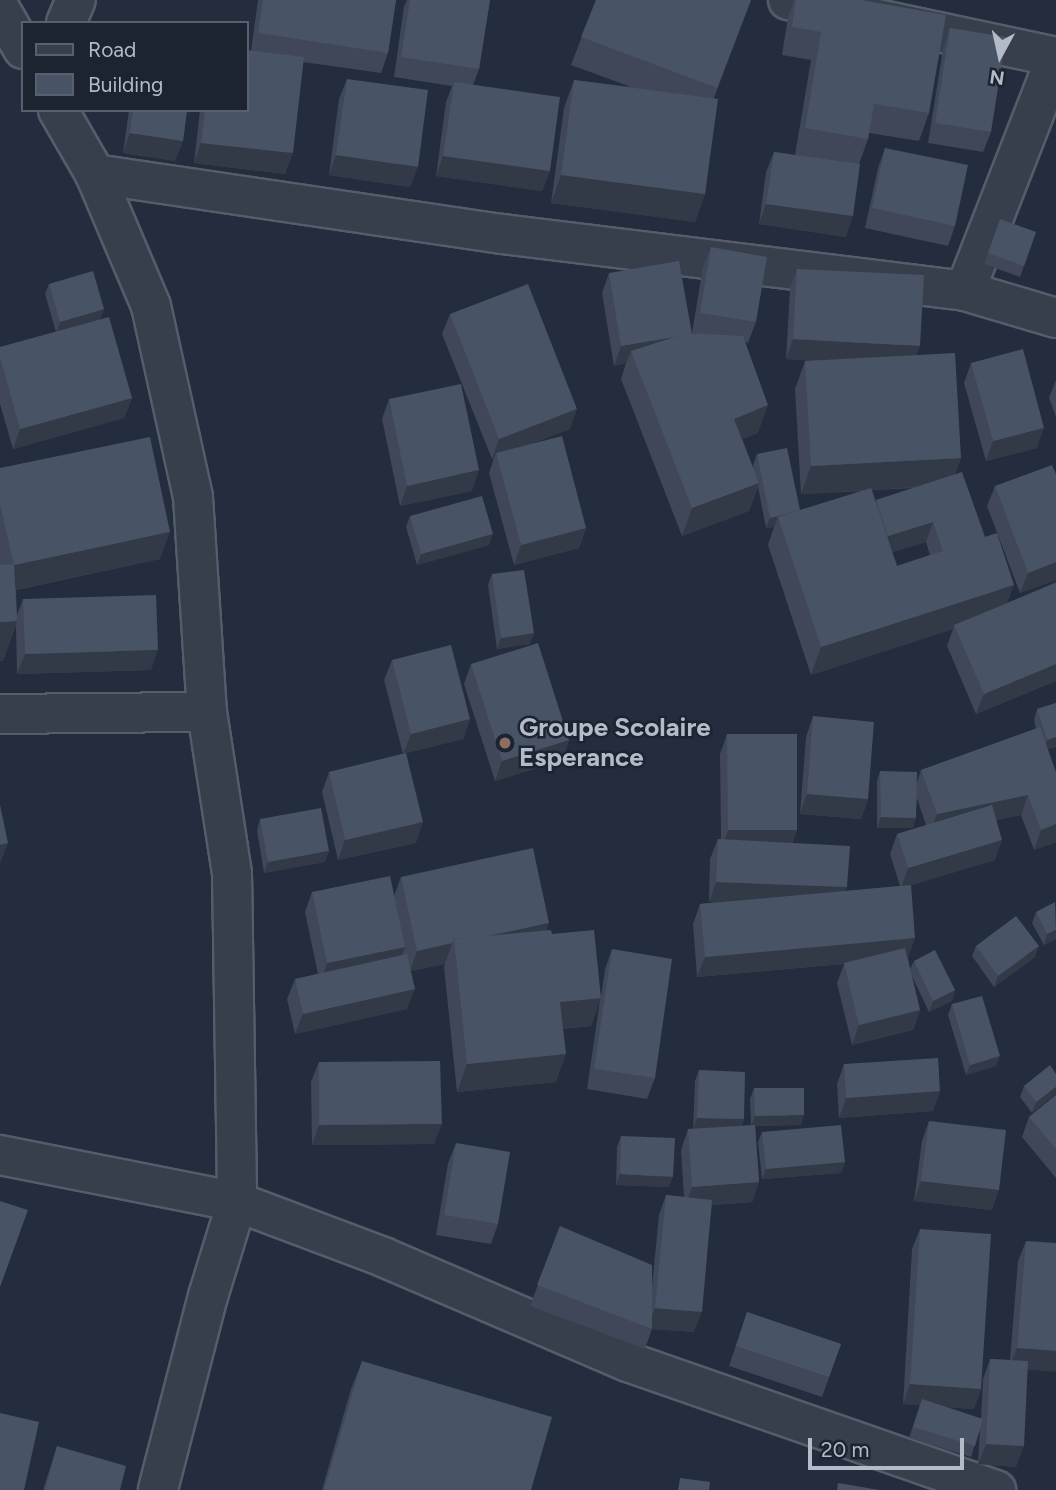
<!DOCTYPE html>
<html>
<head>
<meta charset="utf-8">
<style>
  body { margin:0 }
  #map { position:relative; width:1056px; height:1490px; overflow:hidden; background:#232d3d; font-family:Figtree,sans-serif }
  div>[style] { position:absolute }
  .roads { filter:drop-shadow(2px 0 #555d6b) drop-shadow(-2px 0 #555d6b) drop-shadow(0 2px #555d6b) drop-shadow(0 -2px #555d6b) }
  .minor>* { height:38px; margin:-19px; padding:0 19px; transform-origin:19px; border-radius:19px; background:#373f4d }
  .wall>* { inset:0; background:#3f4758 }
  .shaded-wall>* { inset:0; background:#333a47 }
  .building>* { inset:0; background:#495366 }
  .dots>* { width:19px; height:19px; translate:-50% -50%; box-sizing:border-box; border:4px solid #1c2432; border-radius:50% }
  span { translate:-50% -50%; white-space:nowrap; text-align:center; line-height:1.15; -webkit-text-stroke:5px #1c2432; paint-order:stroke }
  .poi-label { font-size:26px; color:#b3bac8; font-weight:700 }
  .left { translate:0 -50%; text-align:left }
  .legend { position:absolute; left:21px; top:21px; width:228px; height:91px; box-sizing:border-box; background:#1c2432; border:2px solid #58606e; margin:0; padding:9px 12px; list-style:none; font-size:21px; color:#b3bac8 }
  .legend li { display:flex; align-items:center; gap:14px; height:35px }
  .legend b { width:35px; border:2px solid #58606e }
  .north { position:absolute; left:965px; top:21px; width:70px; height:70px; -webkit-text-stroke:5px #1c2432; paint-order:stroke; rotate:188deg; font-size:19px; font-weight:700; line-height:28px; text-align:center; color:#b3bac8 }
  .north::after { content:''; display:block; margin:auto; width:24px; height:32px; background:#b3bac8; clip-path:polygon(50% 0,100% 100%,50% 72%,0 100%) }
  .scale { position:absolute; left:808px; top:1438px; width:156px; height:32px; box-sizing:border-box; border:4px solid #b3bac8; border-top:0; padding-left:9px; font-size:21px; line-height:24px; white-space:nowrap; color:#b3bac8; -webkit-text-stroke:5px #1c2432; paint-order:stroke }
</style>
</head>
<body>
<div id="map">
  <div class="roads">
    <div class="minor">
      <i style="left:788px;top:0;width:274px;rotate:12deg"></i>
      <i style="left:0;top:9px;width:46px;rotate:60.1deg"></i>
      <i style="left:66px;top:23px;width:25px;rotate:-67deg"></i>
      <i style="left:58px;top:110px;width:74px;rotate:60deg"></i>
      <i style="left:95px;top:174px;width:143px;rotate:67deg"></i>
      <i style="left:151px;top:306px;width:196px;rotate:77.6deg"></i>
      <i style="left:193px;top:497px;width:215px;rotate:86.3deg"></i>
      <i style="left:207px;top:712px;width:163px;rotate:81.2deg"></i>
      <i style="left:232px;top:873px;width:329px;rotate:89.1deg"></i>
      <i style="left:237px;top:1202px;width:98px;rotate:107.1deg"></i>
      <i style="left:208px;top:1296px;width:200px;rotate:104.5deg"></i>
      <i style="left:95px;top:174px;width:411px;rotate:8.4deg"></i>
      <i style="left:502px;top:234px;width:466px;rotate:7deg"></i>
      <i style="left:965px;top:291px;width:95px;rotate:16.5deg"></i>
      <i style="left:965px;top:291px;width:250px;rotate:-68.7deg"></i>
      <i style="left:0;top:714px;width:207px;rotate:-0.6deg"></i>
      <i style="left:0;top:1155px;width:242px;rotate:11.2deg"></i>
      <i style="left:237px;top:1202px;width:156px;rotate:20.6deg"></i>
      <i style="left:383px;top:1257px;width:267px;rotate:23.2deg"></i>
      <i style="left:628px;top:1362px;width:390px;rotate:19.2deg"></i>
    </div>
  </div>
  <div class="wall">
    <i style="clip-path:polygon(258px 0,396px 0,388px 53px,381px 73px,303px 62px,285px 174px,194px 163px,200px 110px,247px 110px,251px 51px)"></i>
    <i style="clip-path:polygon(407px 0,490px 0,479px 69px,473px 85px,550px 171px,542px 191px,436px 176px,446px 102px,452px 86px,394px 77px,404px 6px)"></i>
    <i style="clip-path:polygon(596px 0,751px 0,714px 98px,705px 194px,695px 222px,551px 203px,564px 108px,574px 80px,631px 87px,571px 65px)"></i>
    <i style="clip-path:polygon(794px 0,861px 0,929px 113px,919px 141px,869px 133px,868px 139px,859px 164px,846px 237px,759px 224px,766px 172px,774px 152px,795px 155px,811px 60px,782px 55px,788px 17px)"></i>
    <i style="clip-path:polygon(950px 28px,991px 132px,983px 152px,928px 143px,943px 49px)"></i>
    <i style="clip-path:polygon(347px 79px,410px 187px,329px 175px,339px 99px)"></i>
    <i style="clip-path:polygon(129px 110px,187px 110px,183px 141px,175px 161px,123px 153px)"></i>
    <i style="clip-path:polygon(885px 148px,955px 226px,948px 246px,865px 228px,878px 168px)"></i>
    <i style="clip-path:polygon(1036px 232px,1020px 277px,984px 264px,988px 253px)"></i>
    <i style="clip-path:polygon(evenodd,711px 247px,756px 322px,748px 343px,745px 342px,758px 433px,742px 439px,754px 470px,753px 465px,757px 454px,800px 510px,862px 491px,801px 494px,795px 389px,805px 361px,816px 361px,786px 359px,790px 289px,797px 269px,916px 355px,961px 458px,955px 474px,1007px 603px,1056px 582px,1056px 681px,976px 714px,947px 646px,953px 629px,811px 675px,768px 545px,774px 527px,766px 528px,758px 487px,749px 511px,682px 536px,621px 379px,626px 363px,614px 366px,602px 293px,609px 273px,692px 334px,699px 334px,692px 333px,703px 267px,711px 247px,915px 488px,876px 500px,876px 502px,872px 490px,915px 488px,711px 247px,926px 542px,930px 555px,897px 566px,892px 552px,926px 542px)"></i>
    <i style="clip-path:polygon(49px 284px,104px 309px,100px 320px,132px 398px,124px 418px,13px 449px,0 404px,0 347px,56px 332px,45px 294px)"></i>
    <i style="clip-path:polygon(450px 314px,570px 429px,533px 443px,586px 528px,579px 548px,514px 565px,489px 473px,494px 458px,492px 459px,442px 334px)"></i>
    <i style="clip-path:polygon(971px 363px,1037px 448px,986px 461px,964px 383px)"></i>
    <i style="clip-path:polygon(1056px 380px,1056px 417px,1049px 398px)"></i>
    <i style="clip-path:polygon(389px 399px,472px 491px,400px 506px,382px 419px)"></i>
    <i style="clip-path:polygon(0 468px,160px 559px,16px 590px,17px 615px,23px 599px,151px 670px,17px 674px,16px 625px,3px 661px,0 661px)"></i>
    <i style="clip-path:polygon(1056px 474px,1056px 580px,1020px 593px,987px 506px,995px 486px)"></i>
    <i style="clip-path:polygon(410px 516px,489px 545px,417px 565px,406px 527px)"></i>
    <i style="clip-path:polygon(492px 574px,534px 633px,530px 644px,497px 649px,488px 585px)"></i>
    <i style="clip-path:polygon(392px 660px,470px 719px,463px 739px,406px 753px,416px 843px,338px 860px,322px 792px,329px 772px,403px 754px,384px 680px)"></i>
    <i style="clip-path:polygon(471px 664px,569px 740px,562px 760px,495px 781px,464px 684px)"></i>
    <i style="clip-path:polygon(1056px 703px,1056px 747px,1048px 749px,1056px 842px,1034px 850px,1021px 815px,996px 820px,995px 860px,911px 885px,908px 958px,910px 969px,914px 961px,955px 990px,952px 1001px,929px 1012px,912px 976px,920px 1010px,913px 1030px,852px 1045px,837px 983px,844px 964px,697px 977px,693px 924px,700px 904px,718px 902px,709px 902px,710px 859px,718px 839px,721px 839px,720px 754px,727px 734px,797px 830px,792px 843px,846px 891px,900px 886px,890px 854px,897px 834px,926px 825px,917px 798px,913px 828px,877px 828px,877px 781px,880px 771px,917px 782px,921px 770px,1036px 729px,1034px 720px,1037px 709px)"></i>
    <i style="clip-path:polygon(813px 716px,868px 799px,861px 819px,800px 814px,806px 737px)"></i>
    <i style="clip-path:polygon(260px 819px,325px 862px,264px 873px,257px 830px)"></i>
    <i style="clip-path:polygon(401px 877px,546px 930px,552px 934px,601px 997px,605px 969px,612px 949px,655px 1078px,647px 1099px,587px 1089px,600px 1000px,591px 1026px,563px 1029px,556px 1082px,457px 1092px,444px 967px,445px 964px,411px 971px,407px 1009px,295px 1034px,287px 999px,295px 979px,318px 974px,305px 912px,312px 892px,394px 896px)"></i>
    <i style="clip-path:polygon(1036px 912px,1056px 939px,1044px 945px,1032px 923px)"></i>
    <i style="clip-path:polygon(976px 946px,1035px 957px,994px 987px,972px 956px)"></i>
    <i style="clip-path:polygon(952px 1004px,996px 1066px,966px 1075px,948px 1015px)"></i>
    <i style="clip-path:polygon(319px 1062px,434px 1144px,312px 1145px,311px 1082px)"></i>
    <i style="clip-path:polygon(844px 1064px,940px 1091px,933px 1111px,839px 1118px,837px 1084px)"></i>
    <i style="clip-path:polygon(699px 1070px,744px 1119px,742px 1126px,751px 1125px,750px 1099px,754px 1088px,801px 1125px,755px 1126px,759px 1182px,752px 1202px,712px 1205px,694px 1332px,652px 1329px,645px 1349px,530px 1306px,560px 1226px,652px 1286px,659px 1215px,666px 1195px,684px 1197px,681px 1150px,688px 1129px,693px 1129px,695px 1081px)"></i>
    <i style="clip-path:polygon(1024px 1086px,1056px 1094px,1032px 1113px,1020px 1097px)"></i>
    <i style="clip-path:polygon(1056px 1095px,1056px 1178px,1022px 1137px,1029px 1117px)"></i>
    <i style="clip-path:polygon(929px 1121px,992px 1210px,914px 1201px,922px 1141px)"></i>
    <i style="clip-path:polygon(762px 1132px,845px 1162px,841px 1173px,762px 1179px,758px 1142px)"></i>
    <i style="clip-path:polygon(621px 1136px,669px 1187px,616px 1185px,617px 1147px)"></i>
    <i style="clip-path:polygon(456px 1143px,498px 1224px,491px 1244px,436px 1235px,448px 1163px)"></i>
    <i style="clip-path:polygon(920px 1229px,981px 1389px,974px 1409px,946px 1407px,981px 1419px,983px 1379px,990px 1359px,1010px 1360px,1018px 1261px,1026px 1241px,1027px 1369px,1016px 1467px,978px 1464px,980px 1428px,971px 1457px,909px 1438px,920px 1405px,903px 1404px,912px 1249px)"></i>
    <i style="clip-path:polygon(747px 1312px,841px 1344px,822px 1397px,729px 1366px)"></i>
    <i style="clip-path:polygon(362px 1361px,531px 1490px,322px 1490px,351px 1389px)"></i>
    <i style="clip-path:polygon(57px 1446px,120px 1490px,43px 1490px)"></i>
  </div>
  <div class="shaded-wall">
    <i style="clip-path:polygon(130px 133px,183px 141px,175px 161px,123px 153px)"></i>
    <i style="clip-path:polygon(201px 143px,293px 153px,285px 174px,194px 163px)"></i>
    <i style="clip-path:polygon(336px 155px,418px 167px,410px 187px,329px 175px)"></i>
    <i style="clip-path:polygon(443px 156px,550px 171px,542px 191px,436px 176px)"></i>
    <i style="clip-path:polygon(561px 175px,705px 194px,695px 222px,551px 203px)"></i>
    <i style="clip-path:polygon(766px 204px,853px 216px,846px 237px,759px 224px)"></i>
    <i style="clip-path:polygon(104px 309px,100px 320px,56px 333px,60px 322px)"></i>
    <i style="clip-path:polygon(692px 334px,631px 351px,626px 363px,614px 366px,621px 346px)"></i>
    <i style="clip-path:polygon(793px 339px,920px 346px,912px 366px,786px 359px)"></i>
    <i style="clip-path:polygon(132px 398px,124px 418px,13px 449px,20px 429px)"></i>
    <i style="clip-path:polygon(768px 405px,758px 433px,724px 447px,734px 419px)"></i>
    <i style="clip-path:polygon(577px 409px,570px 429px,497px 457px,496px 453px,494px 458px,492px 459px,499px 439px)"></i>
    <i style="clip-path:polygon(1044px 428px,1037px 448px,986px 461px,993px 441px)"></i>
    <i style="clip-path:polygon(961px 458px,951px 485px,801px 494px,811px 466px)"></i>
    <i style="clip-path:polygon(479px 470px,472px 491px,400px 506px,407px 486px)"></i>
    <i style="clip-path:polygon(759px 483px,749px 511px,682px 536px,692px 508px)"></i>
    <i style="clip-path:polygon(801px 512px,778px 517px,774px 527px,766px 528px,770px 518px)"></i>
    <i style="clip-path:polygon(933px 522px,926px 542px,881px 556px,888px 536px)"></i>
    <i style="clip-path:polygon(586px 528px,579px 548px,514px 565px,521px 545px)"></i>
    <i style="clip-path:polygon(170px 532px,160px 559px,4px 592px,14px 565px)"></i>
    <i style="clip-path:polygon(493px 534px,489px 545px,417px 565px,421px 554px)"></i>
    <i style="clip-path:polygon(1056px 562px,1056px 580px,1020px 593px,1028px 573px)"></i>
    <i style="clip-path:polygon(1014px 585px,1004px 612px,954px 625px,953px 629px,811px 675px,821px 647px)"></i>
    <i style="clip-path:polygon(17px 621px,3px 661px,0 661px,0 622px)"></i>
    <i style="clip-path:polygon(534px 633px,530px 644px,497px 649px,501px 638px)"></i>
    <i style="clip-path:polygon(158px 650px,151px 670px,17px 674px,25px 654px)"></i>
    <i style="clip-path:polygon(1056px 664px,1056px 681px,976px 714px,984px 694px)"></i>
    <i style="clip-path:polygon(470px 719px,463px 739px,403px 754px,411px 734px)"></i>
    <i style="clip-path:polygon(1056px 737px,1056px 747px,1043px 751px,1047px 740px)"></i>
    <i style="clip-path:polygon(569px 740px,562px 760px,495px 781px,502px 761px)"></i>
    <i style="clip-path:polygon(807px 794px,868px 799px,861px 819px,800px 814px)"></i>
    <i style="clip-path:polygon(1028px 795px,1021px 815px,930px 834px,937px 814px)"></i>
    <i style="clip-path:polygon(881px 817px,916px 818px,913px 828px,877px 828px)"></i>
    <i style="clip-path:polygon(423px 822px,416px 843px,338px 860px,345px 840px)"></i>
    <i style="clip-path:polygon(1056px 824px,1056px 842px,1034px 850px,1041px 830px)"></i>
    <i style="clip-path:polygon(728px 830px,797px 830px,790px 850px,721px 850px)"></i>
    <i style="clip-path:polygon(1002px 840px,995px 860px,901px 888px,908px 868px)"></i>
    <i style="clip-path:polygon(8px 843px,0 864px,0 845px)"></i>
    <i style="clip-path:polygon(329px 851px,325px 862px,264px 873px,268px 862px)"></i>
    <i style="clip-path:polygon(716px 882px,847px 887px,840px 907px,709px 902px)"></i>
    <i style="clip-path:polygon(549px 923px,542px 943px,454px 943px)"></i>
    <i style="clip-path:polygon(1056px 930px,1056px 939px,1044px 945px,1047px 934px)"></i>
    <i style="clip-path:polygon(915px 938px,908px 958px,697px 977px,705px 957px)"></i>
    <i style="clip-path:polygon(452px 943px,445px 964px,410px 971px,417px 951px)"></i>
    <i style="clip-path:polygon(1039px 946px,1035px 957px,994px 987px,998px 976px)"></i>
    <i style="clip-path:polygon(405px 947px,398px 967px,320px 984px,327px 963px)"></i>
    <i style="clip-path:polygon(415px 989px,407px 1009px,295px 1034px,303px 1014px)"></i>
    <i style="clip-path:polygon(955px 990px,952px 1001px,929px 1012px,933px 1001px)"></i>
    <i style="clip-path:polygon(601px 998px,591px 1026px,550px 1030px,560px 1002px)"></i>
    <i style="clip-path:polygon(920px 1010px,913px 1030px,852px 1045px,859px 1025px)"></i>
    <i style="clip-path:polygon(566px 1054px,556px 1082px,457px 1092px,467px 1064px)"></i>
    <i style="clip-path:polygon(1000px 1056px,996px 1066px,966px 1075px,970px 1065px)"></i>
    <i style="clip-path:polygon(1056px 1087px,1056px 1094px,1032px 1113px,1036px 1102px)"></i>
    <i style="clip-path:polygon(940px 1091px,933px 1111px,839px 1118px,846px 1098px)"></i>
    <i style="clip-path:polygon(804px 1115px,801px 1125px,751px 1126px,755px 1116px)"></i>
    <i style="clip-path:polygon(697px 1118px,744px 1119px,740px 1130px,693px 1129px)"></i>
    <i style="clip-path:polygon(442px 1124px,434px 1144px,312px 1145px,319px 1125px)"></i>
    <i style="clip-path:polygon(845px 1162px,841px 1173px,762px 1179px,766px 1169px)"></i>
    <i style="clip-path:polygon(620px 1174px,673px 1177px,669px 1187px,616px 1185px)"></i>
    <i style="clip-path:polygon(921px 1181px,999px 1190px,992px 1210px,914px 1201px)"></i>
    <i style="clip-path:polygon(759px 1182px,752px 1202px,685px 1207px,692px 1187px)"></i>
    <i style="clip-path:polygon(655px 1308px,702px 1312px,694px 1332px,652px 1329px,648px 1327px)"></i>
    <i style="clip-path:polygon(1017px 1348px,1056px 1351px,1056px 1372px,1009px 1368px)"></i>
    <i style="clip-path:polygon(910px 1384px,981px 1389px,974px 1409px,903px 1404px)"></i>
    <i style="clip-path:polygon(986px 1444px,1024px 1446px,1016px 1467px,978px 1464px)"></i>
  </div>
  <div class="building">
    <i style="clip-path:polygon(263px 0,396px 0,388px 53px,258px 33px)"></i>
    <i style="clip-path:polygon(410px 0,490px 0,479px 69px,401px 57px)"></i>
    <i style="clip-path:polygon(596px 0,751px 0,717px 88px,581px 37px)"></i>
    <i style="clip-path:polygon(796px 0,861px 0,946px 15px,929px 113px,874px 104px,868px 139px,805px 128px,821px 32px,792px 27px)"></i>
    <i style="clip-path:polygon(950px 28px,1006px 37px,991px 132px,935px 123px)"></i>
    <i style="clip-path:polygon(247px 50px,304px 57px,293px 153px,201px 143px,205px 110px,247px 110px)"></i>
    <i style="clip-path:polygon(347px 79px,428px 90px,418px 167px,336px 155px)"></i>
    <i style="clip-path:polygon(574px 80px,718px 99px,705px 194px,561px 175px)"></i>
    <i style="clip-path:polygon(454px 82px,560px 97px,550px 171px,443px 156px)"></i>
    <i style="clip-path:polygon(133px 110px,187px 110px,183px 141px,130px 133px)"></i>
    <i style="clip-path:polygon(885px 148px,968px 165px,955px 226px,872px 208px)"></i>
    <i style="clip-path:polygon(774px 152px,860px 164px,853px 216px,766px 204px)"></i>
    <i style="clip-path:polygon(1000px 219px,1036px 232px,1024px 266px,988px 253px)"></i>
    <i style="clip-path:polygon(711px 247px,767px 257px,756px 322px,700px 313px)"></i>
    <i style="clip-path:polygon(679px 261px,692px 334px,621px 346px,609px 273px)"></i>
    <i style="clip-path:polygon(797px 269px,924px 275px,920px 346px,793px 339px)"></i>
    <i style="clip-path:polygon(93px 271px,104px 309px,60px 322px,49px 284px)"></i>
    <i style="clip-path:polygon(528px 284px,577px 409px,499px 439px,450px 314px)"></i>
    <i style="clip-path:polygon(109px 317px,132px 398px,20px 429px,0 357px,0 347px)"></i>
    <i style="clip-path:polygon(687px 333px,743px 336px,768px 405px,734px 419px,759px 483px,692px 508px,631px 351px)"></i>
    <i style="clip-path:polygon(1023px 349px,1044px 428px,993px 441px,971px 363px)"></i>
    <i style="clip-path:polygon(955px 353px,961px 458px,811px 466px,805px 361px)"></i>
    <i style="clip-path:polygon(461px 384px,479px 470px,407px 486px,389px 399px)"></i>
    <i style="clip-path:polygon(562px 436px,586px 528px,521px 545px,496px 453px)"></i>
    <i style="clip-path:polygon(150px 437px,170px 532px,14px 565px,0 504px,0 468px)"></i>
    <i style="clip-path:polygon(787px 448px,800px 510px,770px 518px,757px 454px)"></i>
    <i style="clip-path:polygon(1052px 465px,1056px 474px,1056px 562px,1028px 573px,995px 486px)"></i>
    <i style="clip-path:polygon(962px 472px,985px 537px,943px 551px,933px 522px,888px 536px,876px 500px)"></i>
    <i style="clip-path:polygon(871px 488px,897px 566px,997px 533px,1014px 585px,821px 647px,778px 517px)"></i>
    <i style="clip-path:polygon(482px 496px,493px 534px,421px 554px,410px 516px)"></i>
    <i style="clip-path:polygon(14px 564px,17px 621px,0 622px,0 565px)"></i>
    <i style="clip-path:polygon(524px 570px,534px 633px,501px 638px,492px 574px)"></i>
    <i style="clip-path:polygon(1056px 583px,1056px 664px,984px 694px,954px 625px)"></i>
    <i style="clip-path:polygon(156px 595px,158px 650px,25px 654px,23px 599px)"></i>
    <i style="clip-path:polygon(538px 643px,569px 740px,502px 761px,471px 664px)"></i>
    <i style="clip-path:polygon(451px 645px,470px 719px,411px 734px,392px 660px)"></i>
    <i style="clip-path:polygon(1056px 703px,1056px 737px,1047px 740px,1037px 709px)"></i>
    <i style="clip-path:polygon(813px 716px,874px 722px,868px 799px,807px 794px)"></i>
    <i style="clip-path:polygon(1040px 727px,1056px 772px,1056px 824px,1041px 830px,1028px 795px,937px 814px,921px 770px)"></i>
    <i style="clip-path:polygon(727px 734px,797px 734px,797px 830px,728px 830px)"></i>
    <i style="clip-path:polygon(406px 753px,423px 822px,345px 840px,329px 772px)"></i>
    <i style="clip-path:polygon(880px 771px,917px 772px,916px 818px,881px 817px)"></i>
    <i style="clip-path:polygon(0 805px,8px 843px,0 845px)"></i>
    <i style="clip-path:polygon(992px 805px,1002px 840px,908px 868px,897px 834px)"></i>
    <i style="clip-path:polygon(321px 808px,329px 851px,268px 862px,260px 819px)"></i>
    <i style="clip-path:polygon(718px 839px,850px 846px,847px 887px,716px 882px)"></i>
    <i style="clip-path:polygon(533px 848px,549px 923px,488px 936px,454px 939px,452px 943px,417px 951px,401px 877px)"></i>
    <i style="clip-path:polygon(390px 876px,405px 947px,327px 963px,312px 892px)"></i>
    <i style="clip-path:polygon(911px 885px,915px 938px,705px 957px,700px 904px)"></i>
    <i style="clip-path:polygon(1055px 902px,1056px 930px,1047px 934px,1036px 912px)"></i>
    <i style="clip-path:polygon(1016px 916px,1039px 946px,998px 976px,976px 946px)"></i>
    <i style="clip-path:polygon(551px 930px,552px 934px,594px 930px,601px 998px,560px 1002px,566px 1054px,467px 1064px,454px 939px)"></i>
    <i style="clip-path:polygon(905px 948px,920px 1010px,859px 1025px,844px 963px)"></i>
    <i style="clip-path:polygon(612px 949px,672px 959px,655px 1078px,594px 1069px)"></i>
    <i style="clip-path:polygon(935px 950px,955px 990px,933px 1001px,914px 961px)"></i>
    <i style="clip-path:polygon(407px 954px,415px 989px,303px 1014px,295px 979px)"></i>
    <i style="clip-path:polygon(982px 996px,1000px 1056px,970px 1065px,952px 1004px)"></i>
    <i style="clip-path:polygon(938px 1058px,940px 1091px,846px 1098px,844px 1064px)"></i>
    <i style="clip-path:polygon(440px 1061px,442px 1124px,319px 1125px,319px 1062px)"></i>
    <i style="clip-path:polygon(1050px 1065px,1056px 1074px,1056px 1087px,1036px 1102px,1024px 1086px)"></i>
    <i style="clip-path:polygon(699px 1070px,745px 1072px,744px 1119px,697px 1118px)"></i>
    <i style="clip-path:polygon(754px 1088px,804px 1088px,804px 1115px,755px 1116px)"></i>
    <i style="clip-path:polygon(1056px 1095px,1056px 1149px,1029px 1117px)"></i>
    <i style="clip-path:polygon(929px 1121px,1006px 1130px,999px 1190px,921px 1181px)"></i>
    <i style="clip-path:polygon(755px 1125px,759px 1182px,692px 1187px,688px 1129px)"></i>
    <i style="clip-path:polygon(841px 1125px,845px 1162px,766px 1169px,762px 1132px)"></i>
    <i style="clip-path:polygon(621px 1136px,675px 1138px,673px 1177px,620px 1174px)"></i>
    <i style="clip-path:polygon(456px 1143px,510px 1152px,498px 1224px,444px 1215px)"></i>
    <i style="clip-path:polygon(666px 1195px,712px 1200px,702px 1312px,655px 1308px)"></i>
    <i style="clip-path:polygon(0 1201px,28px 1210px,0 1287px)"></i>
    <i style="clip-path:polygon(560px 1226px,652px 1265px,652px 1329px,537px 1285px)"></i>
    <i style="clip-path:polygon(920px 1229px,991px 1234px,981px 1389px,910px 1384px)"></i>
    <i style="clip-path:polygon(1026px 1241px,1056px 1243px,1056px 1351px,1017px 1348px)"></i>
    <i style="clip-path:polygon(747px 1312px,841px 1344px,829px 1377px,736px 1346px)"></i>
    <i style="clip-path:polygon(990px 1359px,1028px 1361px,1024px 1446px,986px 1444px)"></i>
    <i style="clip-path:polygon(362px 1361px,552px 1417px,531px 1490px,324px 1490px)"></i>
    <i style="clip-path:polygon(922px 1399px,983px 1419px,975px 1446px,913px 1427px)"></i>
    <i style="clip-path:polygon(0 1413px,39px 1422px,24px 1490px,0 1490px)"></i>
    <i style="clip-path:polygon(57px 1446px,126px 1466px,120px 1490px,45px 1490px)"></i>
    <i style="clip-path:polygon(680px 1478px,710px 1482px,709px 1490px,678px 1490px)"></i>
    <i style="clip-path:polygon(838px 1483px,879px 1490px,837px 1490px)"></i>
  </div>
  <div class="dots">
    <i style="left:505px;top:743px;background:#8d6e63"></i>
  </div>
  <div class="poi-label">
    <span class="left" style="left:519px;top:743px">Groupe Scolaire<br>Esperance</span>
  </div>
  <ul class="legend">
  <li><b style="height:9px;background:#373f4d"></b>Road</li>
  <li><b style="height:19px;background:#495366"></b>Building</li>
  </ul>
  <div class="north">N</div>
  <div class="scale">20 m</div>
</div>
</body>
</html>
